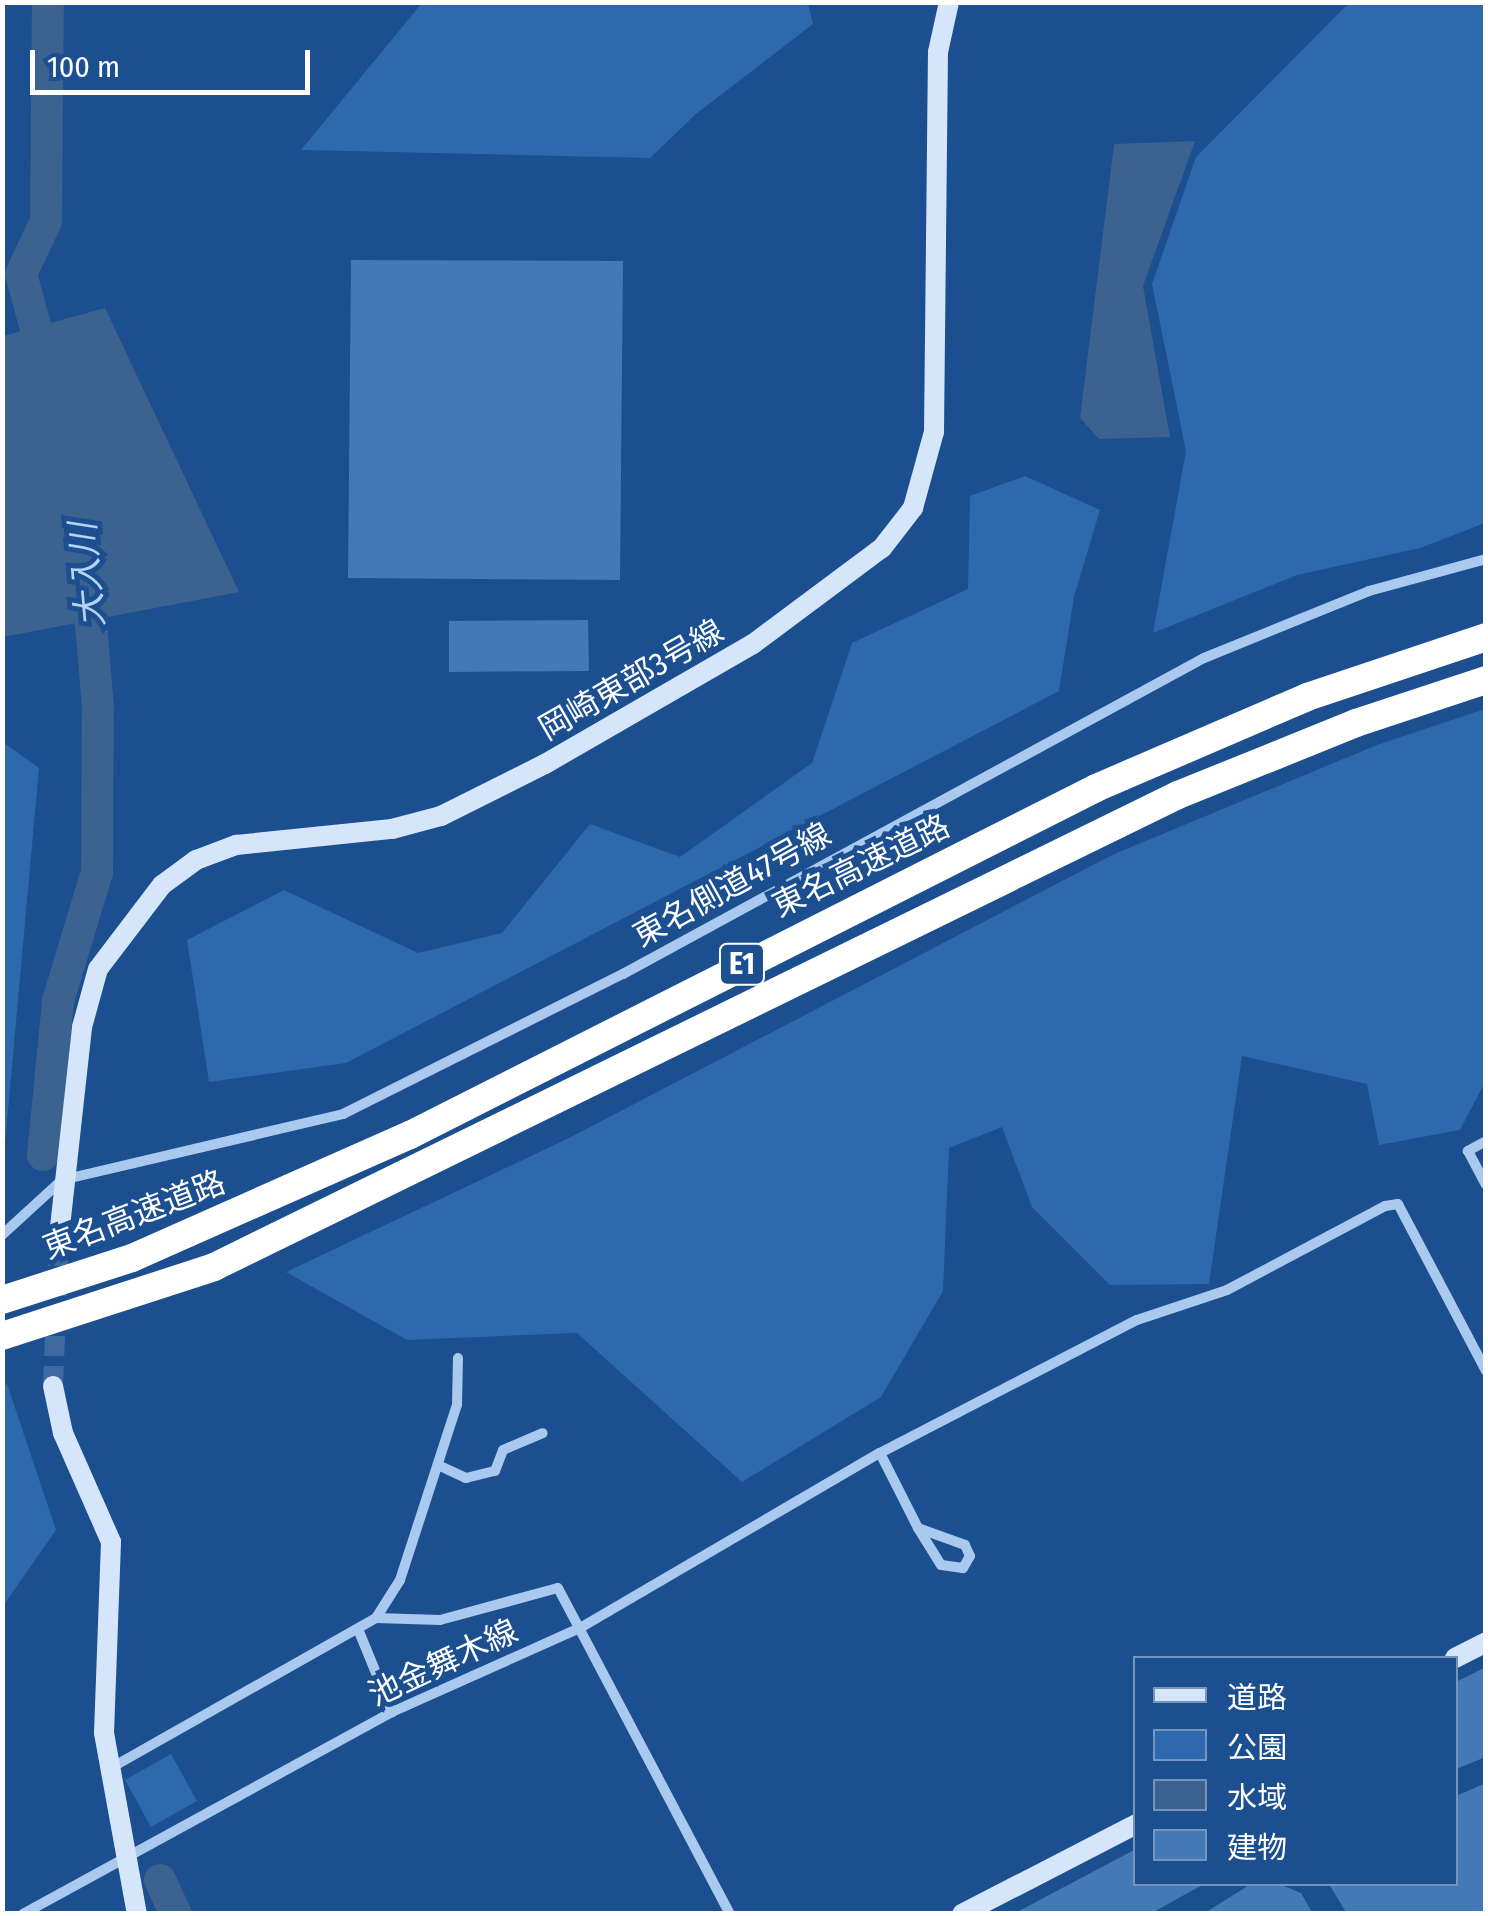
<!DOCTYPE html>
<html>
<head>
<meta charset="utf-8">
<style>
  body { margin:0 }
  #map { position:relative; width:1488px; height:1916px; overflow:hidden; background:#1b4f8f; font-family:"Fira Sans Condensed","Noto Sans JP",sans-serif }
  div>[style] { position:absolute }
  .green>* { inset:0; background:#2e69ad }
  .water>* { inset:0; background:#3c6290 }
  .river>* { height:32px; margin:-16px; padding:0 16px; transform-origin:16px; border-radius:16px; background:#3c6290 }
  .building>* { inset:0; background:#4478b7 }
  .secondary-tunnel>* { height:20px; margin-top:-10px; transform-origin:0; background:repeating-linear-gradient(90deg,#3d69a0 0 20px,transparent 0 30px) }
  .street>* { height:10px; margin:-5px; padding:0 5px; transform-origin:5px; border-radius:5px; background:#a9c9ee }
  .secondary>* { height:20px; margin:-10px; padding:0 10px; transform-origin:10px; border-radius:10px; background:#d6e6fa }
  .highway>* { height:28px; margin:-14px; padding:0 14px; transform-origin:14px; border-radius:14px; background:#fff }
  span { translate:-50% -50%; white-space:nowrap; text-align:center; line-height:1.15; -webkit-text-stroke:10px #1b4f8f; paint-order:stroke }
  .shield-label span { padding:2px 8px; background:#1b4f8f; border:2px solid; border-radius:8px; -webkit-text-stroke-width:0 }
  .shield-label { font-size:30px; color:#fff; font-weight:700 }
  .street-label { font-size:32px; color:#fff }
  .water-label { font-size:35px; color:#b5d3f5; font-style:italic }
  .frame { position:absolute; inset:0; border:5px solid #fff; pointer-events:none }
  .legend { position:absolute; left:1133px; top:1656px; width:325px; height:230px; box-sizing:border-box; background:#1b4f8f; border:2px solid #7695bc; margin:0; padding:12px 18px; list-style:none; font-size:30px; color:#fff }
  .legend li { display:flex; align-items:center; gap:20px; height:50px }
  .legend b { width:50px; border:2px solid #7695bc }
  .scale { position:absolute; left:30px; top:50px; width:280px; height:45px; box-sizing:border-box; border:5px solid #fff; border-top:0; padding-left:12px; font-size:30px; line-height:35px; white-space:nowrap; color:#fff; -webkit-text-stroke:8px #1b4f8f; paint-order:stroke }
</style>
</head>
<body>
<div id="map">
  <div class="green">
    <i style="clip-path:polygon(422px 3px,808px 3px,813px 24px,696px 114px,650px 158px,301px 150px)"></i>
    <i style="clip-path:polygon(1349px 3px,1485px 3px,1485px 523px,1420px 548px,1297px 575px,1153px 633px,1186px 451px,1152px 284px,1196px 157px)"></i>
    <i style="clip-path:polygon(1025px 476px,1100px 510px,1074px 597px,1059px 691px,346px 1063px,209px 1082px,187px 940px,284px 890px,418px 953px,502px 933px,590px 824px,680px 857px,812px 763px,852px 643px,968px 589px,970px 496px)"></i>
    <i style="clip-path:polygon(1485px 709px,1485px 1082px,1460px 1130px,1379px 1145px,1367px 1084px,1242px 1056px,1209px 1284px,1110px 1285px,1032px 1207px,1002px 1127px,949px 1148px,943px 1291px,881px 1397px,742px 1482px,577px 1333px,407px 1340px,286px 1272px,569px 1138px,1112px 855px,1377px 745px)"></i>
    <i style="clip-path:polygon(3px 742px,39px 768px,3px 1166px)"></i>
    <i style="clip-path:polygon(7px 1384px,56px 1530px,3px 1606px,2px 1385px)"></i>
    <i style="clip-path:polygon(171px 1754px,197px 1801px,151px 1827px,125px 1780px)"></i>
  </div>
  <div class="water">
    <i style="clip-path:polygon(1195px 141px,1143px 286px,1170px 437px,1099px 439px,1080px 418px,1114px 144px)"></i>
    <i style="clip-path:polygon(105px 308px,239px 592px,3px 637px,3px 336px)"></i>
  </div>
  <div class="river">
    <i style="left:47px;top:369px;width:98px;rotate:-105.3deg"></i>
    <i style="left:21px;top:274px;width:59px;rotate:-64.7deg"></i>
    <i style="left:46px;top:221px;width:219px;rotate:-89.5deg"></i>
    <i style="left:43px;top:1155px;width:155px;rotate:-84.4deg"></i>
    <i style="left:58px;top:1001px;width:135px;rotate:-73.2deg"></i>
    <i style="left:97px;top:872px;width:165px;rotate:-89.7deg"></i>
    <i style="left:98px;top:707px;width:129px;rotate:-94.9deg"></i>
    <i style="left:160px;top:1880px;width:38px;rotate:65deg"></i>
  </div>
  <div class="building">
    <i style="clip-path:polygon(351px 260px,623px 261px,620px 580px,348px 578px)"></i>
    <i style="clip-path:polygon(588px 620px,589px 671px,449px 672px,449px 621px)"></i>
    <i style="clip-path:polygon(1486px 1667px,1486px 1757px,1456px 1769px,1456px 1682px)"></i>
    <i style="clip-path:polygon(1486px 1783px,1486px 1914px,1347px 1914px,1329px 1884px,1456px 1884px,1456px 1796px)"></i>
    <i style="clip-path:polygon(1136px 1849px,1136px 1884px,1204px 1884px,1150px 1914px,1013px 1914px)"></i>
    <i style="clip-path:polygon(1251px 1884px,1279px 1884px,1301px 1893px,1313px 1914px,1203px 1914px)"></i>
  </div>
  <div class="secondary-tunnel">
    <i style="left:53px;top:1386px;width:150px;rotate:-87.7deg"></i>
  </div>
  <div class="street">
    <i style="left:1486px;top:1141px;width:21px;rotate:151deg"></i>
    <i style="left:1468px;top:1151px;width:38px;rotate:62deg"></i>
    <i style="left:2px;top:1235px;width:81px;rotate:-42.5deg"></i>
    <i style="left:62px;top:1180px;width:289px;rotate:-13.2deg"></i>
    <i style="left:343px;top:1114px;width:313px;rotate:-26.6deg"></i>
    <i style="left:623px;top:974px;width:661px;rotate:-28.54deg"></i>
    <i style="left:1204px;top:658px;width:178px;rotate:-22.1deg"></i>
    <i style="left:1369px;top:591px;width:121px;rotate:-15.3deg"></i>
    <i style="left:880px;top:1453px;width:84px;rotate:63.1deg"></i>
    <i style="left:438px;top:1465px;width:31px;rotate:25deg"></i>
    <i style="left:466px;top:1478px;width:30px;rotate:-14deg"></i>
    <i style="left:495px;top:1471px;width:22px;rotate:-69deg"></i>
    <i style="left:503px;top:1450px;width:43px;rotate:-23deg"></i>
    <i style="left:918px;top:1528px;width:50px;rotate:19.9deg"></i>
    <i style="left:965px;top:1545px;width:12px;rotate:66deg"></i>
    <i style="left:970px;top:1556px;width:14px;rotate:120deg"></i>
    <i style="left:963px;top:1568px;width:22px;rotate:-172deg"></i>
    <i style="left:941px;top:1565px;width:44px;rotate:-121.9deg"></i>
    <i style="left:376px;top:1618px;width:64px;rotate:1.8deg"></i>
    <i style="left:440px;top:1620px;width:122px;rotate:-15.2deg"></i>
    <i style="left:558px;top:1588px;width:369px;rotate:62.2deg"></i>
    <i style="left:358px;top:1629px;width:90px;rotate:67.7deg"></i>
    <i style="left:109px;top:1769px;width:307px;rotate:-29.5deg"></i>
    <i style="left:376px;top:1618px;width:45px;rotate:-57.7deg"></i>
    <i style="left:400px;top:1580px;width:184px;rotate:-72deg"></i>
    <i style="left:457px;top:1405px;width:47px;rotate:-88.8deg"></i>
    <i style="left:23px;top:1914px;width:421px;rotate:-28.7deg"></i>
    <i style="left:392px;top:1712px;width:206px;rotate:-24.1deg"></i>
    <i style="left:580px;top:1628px;width:347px;rotate:-30.3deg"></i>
    <i style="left:880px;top:1453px;width:289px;rotate:-27.4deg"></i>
    <i style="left:1137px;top:1320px;width:95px;rotate:-18.4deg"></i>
    <i style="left:1227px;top:1290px;width:179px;rotate:-28deg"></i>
    <i style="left:1385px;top:1206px;width:13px;rotate:-9deg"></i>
    <i style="left:1398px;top:1204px;width:189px;rotate:62.2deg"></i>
  </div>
  <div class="secondary">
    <i style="left:59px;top:1236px;width:210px;rotate:-83.7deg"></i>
    <i style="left:82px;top:1027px;width:60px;rotate:-74.6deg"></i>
    <i style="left:98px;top:969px;width:106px;rotate:-52.7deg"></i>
    <i style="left:162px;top:885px;width:42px;rotate:-36.3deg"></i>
    <i style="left:196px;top:860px;width:43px;rotate:-20.6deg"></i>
    <i style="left:236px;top:845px;width:157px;rotate:-5.9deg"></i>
    <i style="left:392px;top:829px;width:51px;rotate:-14.9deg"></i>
    <i style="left:441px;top:816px;width:116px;rotate:-26.6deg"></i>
    <i style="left:545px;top:764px;width:240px;rotate:-30deg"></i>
    <i style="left:753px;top:644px;width:161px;rotate:-36.7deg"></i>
    <i style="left:882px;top:548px;width:51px;rotate:-52.2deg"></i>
    <i style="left:913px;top:508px;width:79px;rotate:-74.6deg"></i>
    <i style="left:934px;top:432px;width:380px;rotate:-89.4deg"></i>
    <i style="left:938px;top:52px;width:51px;rotate:-77.6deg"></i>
    <i style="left:53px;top:1386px;width:48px;rotate:78deg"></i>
    <i style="left:63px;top:1433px;width:119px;rotate:66.2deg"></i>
    <i style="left:111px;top:1542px;width:191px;rotate:92.1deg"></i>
    <i style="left:104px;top:1733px;width:184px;rotate:79.7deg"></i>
    <i style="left:1455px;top:1658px;width:35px;rotate:-27deg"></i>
    <i style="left:962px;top:1914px;width:196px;rotate:-27.3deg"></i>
  </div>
  <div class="highway">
    <i style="left:2px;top:1300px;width:137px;rotate:-17.9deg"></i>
    <i style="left:132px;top:1258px;width:304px;rotate:-23.9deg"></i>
    <i style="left:410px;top:1135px;width:769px;rotate:-26.83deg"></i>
    <i style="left:1096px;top:788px;width:230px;rotate:-23.3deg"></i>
    <i style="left:1307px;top:697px;width:189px;rotate:-18.5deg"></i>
    <i style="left:2px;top:1336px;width:223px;rotate:-18deg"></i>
    <i style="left:214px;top:1267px;width:1073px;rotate:-26.09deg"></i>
    <i style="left:1178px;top:795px;width:192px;rotate:-22deg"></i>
    <i style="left:1356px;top:723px;width:137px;rotate:-18.3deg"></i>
  </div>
  <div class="shield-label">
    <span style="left:742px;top:964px">E1</span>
  </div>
  <div class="street-label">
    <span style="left:631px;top:680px;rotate:-30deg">岡崎東部3号線</span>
    <span style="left:861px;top:866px;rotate:-26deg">東名高速道路</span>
    <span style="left:732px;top:885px;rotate:-29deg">東名側道47号線</span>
    <span style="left:134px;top:1215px;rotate:-21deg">東名高速道路</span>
    <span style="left:443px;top:1663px;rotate:-25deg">池金舞木線</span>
  </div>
  <div class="water-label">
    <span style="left:87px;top:575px;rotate:-95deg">大入川</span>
  </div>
  <div class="frame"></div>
  <ul class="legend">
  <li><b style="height:12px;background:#d6e6fa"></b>道路</li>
  <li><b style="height:28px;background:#2e69ad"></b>公園</li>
  <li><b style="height:28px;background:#3c6290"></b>水域</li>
  <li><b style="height:28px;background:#4478b7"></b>建物</li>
  </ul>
  <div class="scale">100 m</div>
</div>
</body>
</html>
